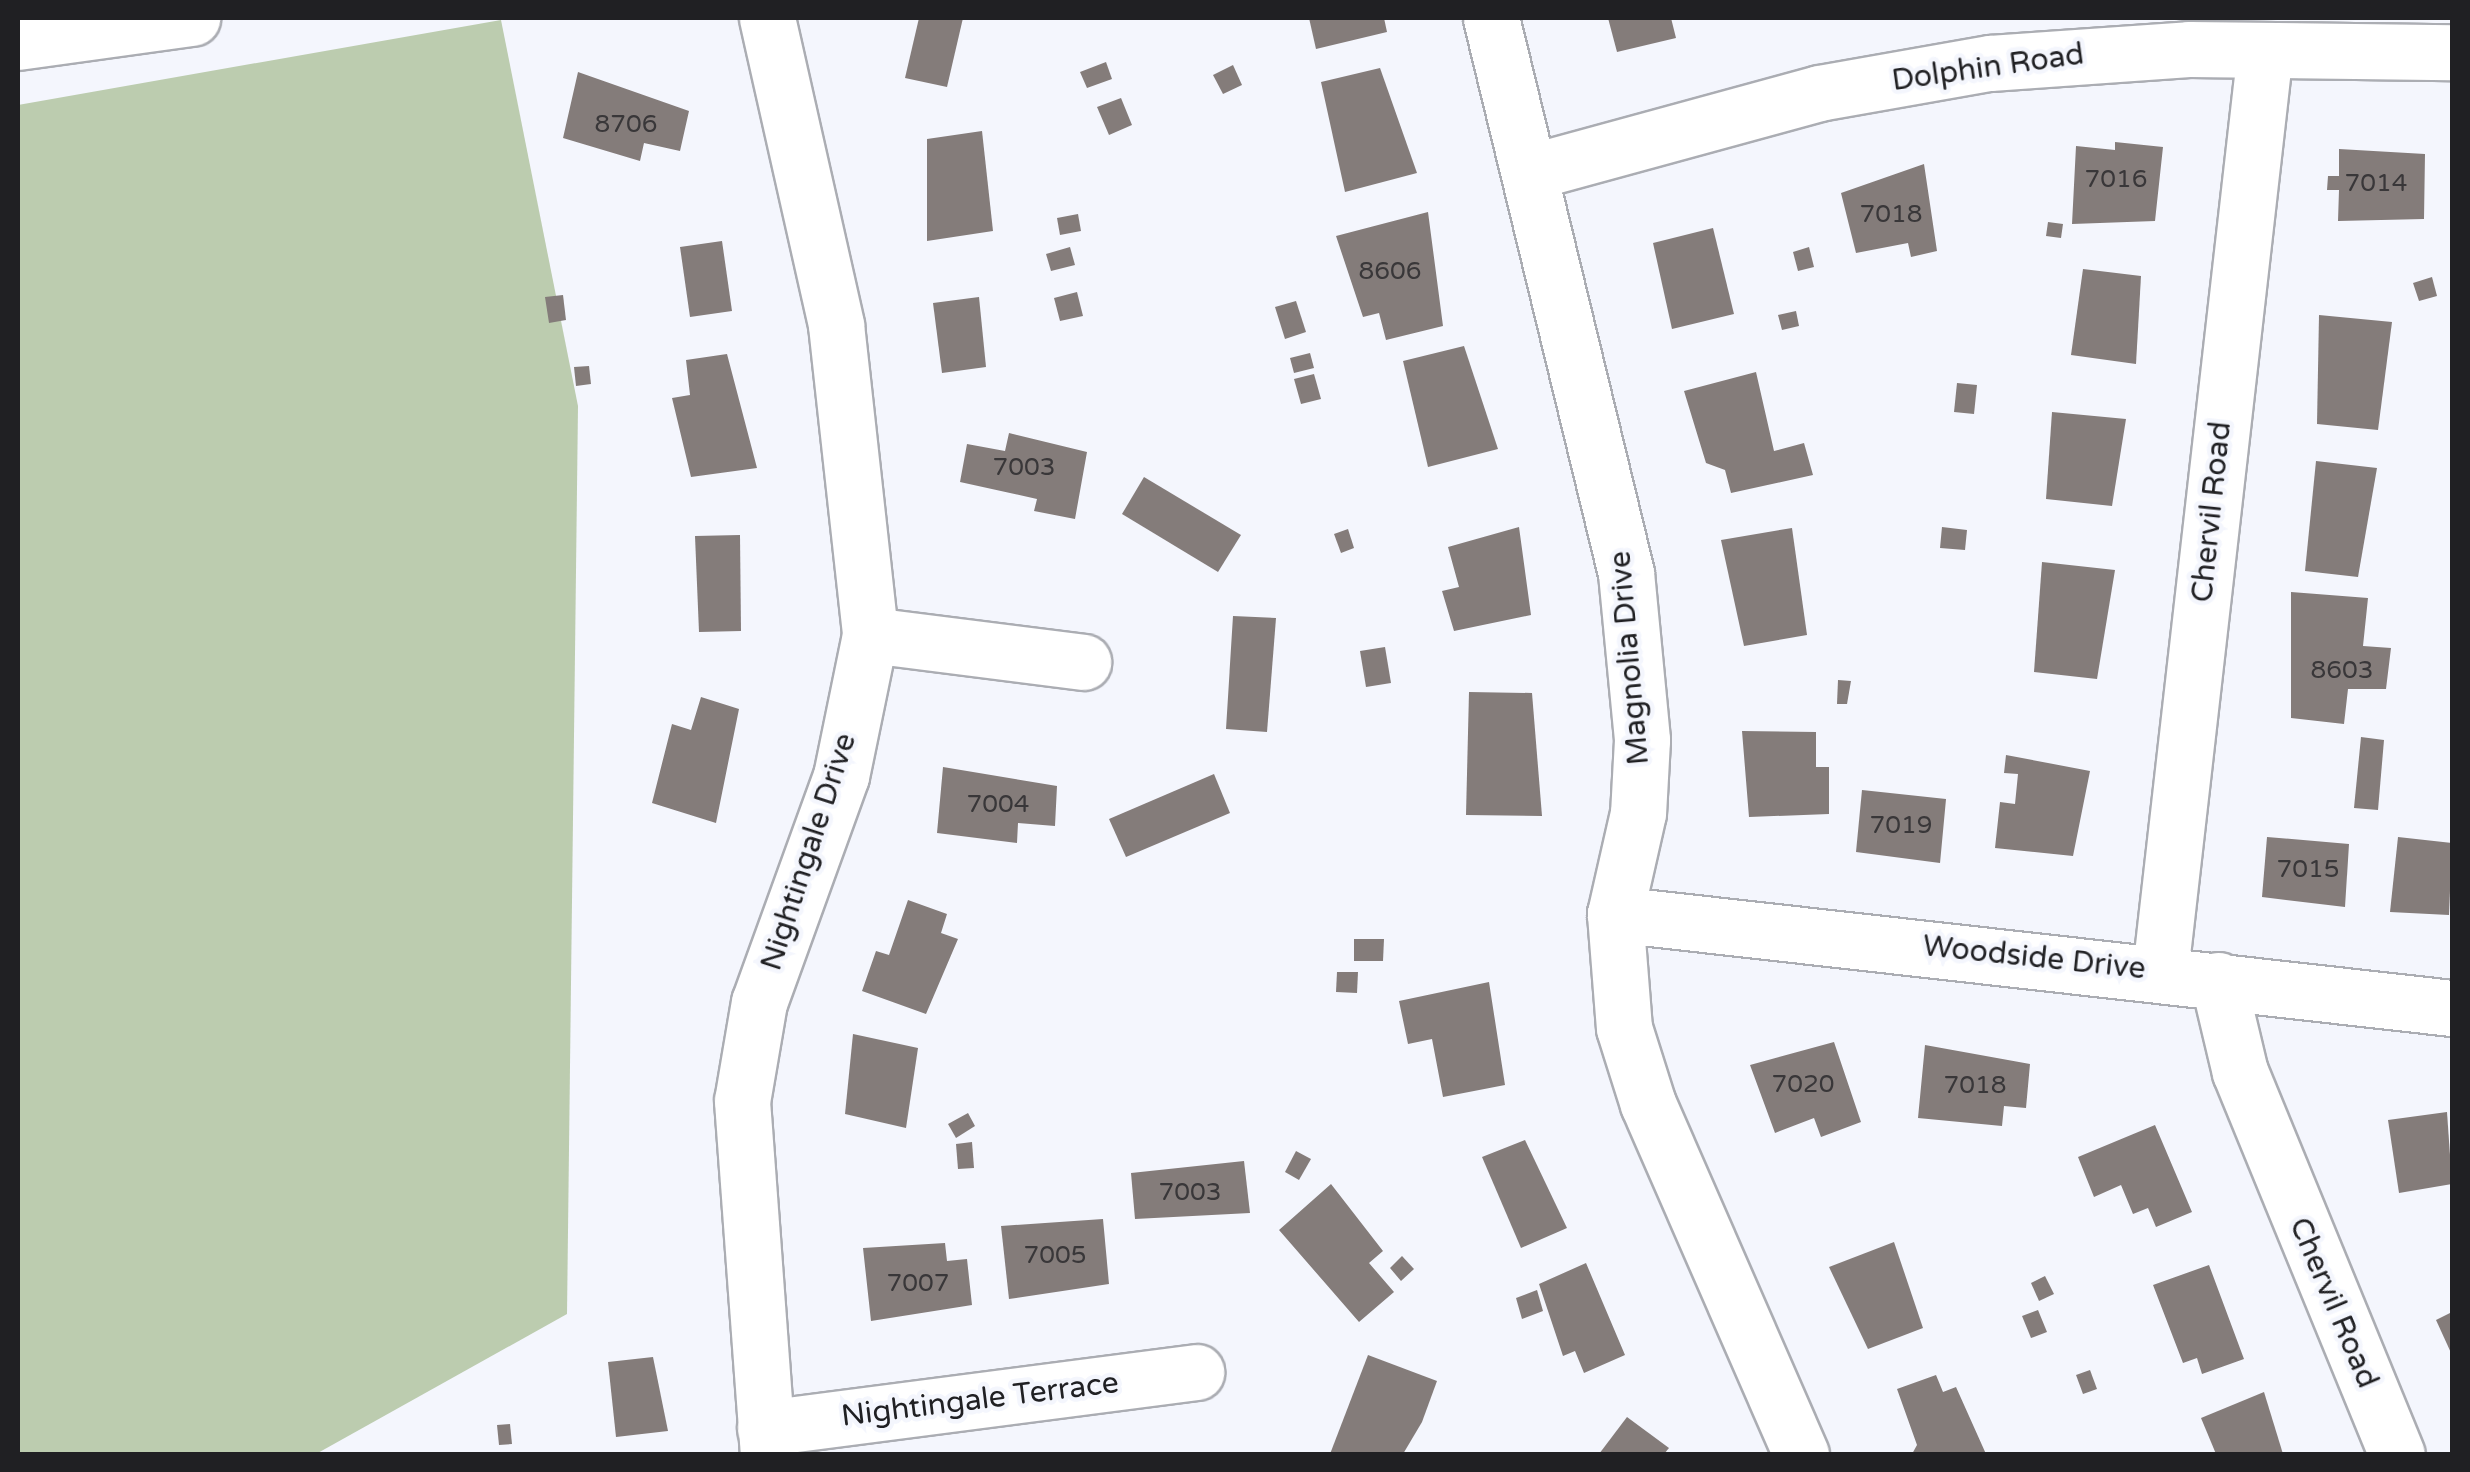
<!DOCTYPE html>
<html>
<head>
<meta charset="utf-8">
<style>
  body { margin:0 }
  #map { position:relative; width:2470px; height:1472px; overflow:hidden; background:#f4f6fd; font-family:"Varela Round",sans-serif }
  div>[style] { position:absolute }
  .green>* { inset:0; background:#bcccaf }
  .building>* { inset:0; background:#847c7a }
  .roads { filter:drop-shadow(2px 0 #abadb3) drop-shadow(-2px 0 #abadb3) drop-shadow(0 2px #abadb3) drop-shadow(0 -2px #abadb3) }
  .minor>* { height:55px; margin:-27.5px; padding:0 27.5px; transform-origin:27.5px; border-radius:27.5px; background:#fff }
  span { translate:-50% -50%; white-space:nowrap; text-align:center; line-height:1.15; -webkit-text-stroke:9px #f4f6fd; paint-order:stroke }
  .number-label { font-size:25px; color:#393739 }
  .number-label span { -webkit-text-stroke-width:0 }
  .street-label { font-size:30px; color:#202023 }
  .frame { position:absolute; inset:0; border:20px solid #202023; pointer-events:none }
</style>
</head>
<body>
<div id="map">
  <div class="green">
    <i style="clip-path:polygon(501px 20px,578px 406px,567px 1314px,316px 1454px,18px 1454px,18px 105px)"></i>
  </div>
  <div class="building">
    <i style="clip-path:polygon(919px 18px,963px 18px,947px 87px,905px 78px)"></i>
    <i style="clip-path:polygon(1309px 18px,1384px 18px,1387px 32px,1316px 49px)"></i>
    <i style="clip-path:polygon(1608px 18px,1671px 18px,1676px 38px,1617px 52px)"></i>
    <i style="clip-path:polygon(1106px 62px,1112px 79px,1087px 88px,1080px 72px)"></i>
    <i style="clip-path:polygon(1233px 65px,1242px 85px,1223px 94px,1213px 75px)"></i>
    <i style="clip-path:polygon(1380px 68px,1417px 173px,1345px 192px,1321px 82px)"></i>
    <i style="clip-path:polygon(578px 72px,689px 111px,680px 151px,644px 143px,640px 161px,563px 138px)"></i>
    <i style="clip-path:polygon(1121px 98px,1132px 125px,1109px 135px,1097px 107px)"></i>
    <i style="clip-path:polygon(982px 131px,993px 231px,927px 241px,927px 139px)"></i>
    <i style="clip-path:polygon(2115px 142px,2163px 147px,2155px 221px,2072px 224px,2076px 146px,2115px 150px)"></i>
    <i style="clip-path:polygon(2339px 149px,2425px 154px,2424px 219px,2338px 221px,2339px 190px,2327px 190px,2328px 176px,2339px 176px)"></i>
    <i style="clip-path:polygon(1924px 164px,1937px 251px,1911px 257px,1908px 243px,1856px 253px,1841px 193px)"></i>
    <i style="clip-path:polygon(1428px 212px,1443px 326px,1386px 340px,1379px 313px,1363px 317px,1336px 236px)"></i>
    <i style="clip-path:polygon(1078px 214px,1081px 231px,1060px 235px,1057px 218px)"></i>
    <i style="clip-path:polygon(2048px 222px,2063px 224px,2061px 238px,2046px 236px)"></i>
    <i style="clip-path:polygon(1713px 228px,1734px 314px,1672px 329px,1653px 243px)"></i>
    <i style="clip-path:polygon(722px 241px,732px 311px,690px 317px,680px 247px)"></i>
    <i style="clip-path:polygon(1070px 247px,1075px 265px,1051px 271px,1046px 254px)"></i>
    <i style="clip-path:polygon(1809px 247px,1814px 267px,1798px 271px,1793px 252px)"></i>
    <i style="clip-path:polygon(2083px 269px,2141px 276px,2136px 364px,2071px 355px)"></i>
    <i style="clip-path:polygon(2432px 277px,2437px 296px,2419px 301px,2413px 283px)"></i>
    <i style="clip-path:polygon(1077px 292px,1083px 316px,1060px 321px,1054px 298px)"></i>
    <i style="clip-path:polygon(563px 295px,566px 320px,549px 323px,545px 297px)"></i>
    <i style="clip-path:polygon(979px 297px,986px 367px,942px 373px,933px 303px)"></i>
    <i style="clip-path:polygon(1296px 301px,1306px 332px,1285px 339px,1275px 307px)"></i>
    <i style="clip-path:polygon(1796px 311px,1799px 326px,1782px 330px,1778px 315px)"></i>
    <i style="clip-path:polygon(2319px 315px,2392px 322px,2378px 430px,2317px 424px)"></i>
    <i style="clip-path:polygon(1464px 346px,1498px 449px,1428px 467px,1403px 361px)"></i>
    <i style="clip-path:polygon(1310px 353px,1314px 368px,1294px 373px,1290px 358px)"></i>
    <i style="clip-path:polygon(727px 354px,757px 468px,691px 477px,672px 398px,690px 395px,686px 360px)"></i>
    <i style="clip-path:polygon(589px 366px,591px 384px,576px 386px,574px 367px)"></i>
    <i style="clip-path:polygon(1756px 372px,1774px 451px,1804px 443px,1813px 475px,1731px 493px,1725px 470px,1706px 463px,1684px 391px)"></i>
    <i style="clip-path:polygon(1314px 374px,1321px 399px,1301px 404px,1294px 379px)"></i>
    <i style="clip-path:polygon(1957px 383px,1977px 385px,1974px 414px,1954px 412px)"></i>
    <i style="clip-path:polygon(2052px 412px,2126px 419px,2112px 506px,2046px 499px)"></i>
    <i style="clip-path:polygon(1009px 433px,1087px 452px,1075px 519px,1034px 511px,1037px 499px,960px 482px,967px 444px,1005px 451px)"></i>
    <i style="clip-path:polygon(2316px 461px,2377px 468px,2358px 577px,2305px 571px)"></i>
    <i style="clip-path:polygon(1144px 477px,1241px 535px,1218px 572px,1122px 514px)"></i>
    <i style="clip-path:polygon(1519px 527px,1531px 615px,1454px 631px,1442px 591px,1459px 587px,1448px 547px)"></i>
    <i style="clip-path:polygon(1942px 527px,1967px 530px,1965px 550px,1940px 548px)"></i>
    <i style="clip-path:polygon(1792px 528px,1807px 635px,1744px 646px,1721px 540px)"></i>
    <i style="clip-path:polygon(1348px 529px,1354px 548px,1341px 553px,1334px 534px)"></i>
    <i style="clip-path:polygon(740px 535px,741px 631px,699px 632px,695px 536px)"></i>
    <i style="clip-path:polygon(2042px 562px,2115px 570px,2097px 679px,2034px 672px)"></i>
    <i style="clip-path:polygon(2291px 592px,2368px 598px,2363px 646px,2391px 648px,2386px 689px,2348px 689px,2344px 724px,2291px 718px)"></i>
    <i style="clip-path:polygon(1233px 616px,1276px 618px,1267px 732px,1226px 729px)"></i>
    <i style="clip-path:polygon(1385px 647px,1391px 683px,1366px 687px,1360px 651px)"></i>
    <i style="clip-path:polygon(1838px 680px,1851px 681px,1847px 704px,1837px 704px)"></i>
    <i style="clip-path:polygon(1469px 692px,1532px 693px,1542px 816px,1466px 815px)"></i>
    <i style="clip-path:polygon(701px 697px,739px 709px,716px 823px,652px 803px,672px 724px,691px 730px)"></i>
    <i style="clip-path:polygon(1742px 731px,1816px 732px,1816px 767px,1829px 767px,1829px 814px,1749px 817px)"></i>
    <i style="clip-path:polygon(2361px 737px,2384px 740px,2378px 810px,2354px 808px)"></i>
    <i style="clip-path:polygon(2006px 755px,2090px 771px,2073px 856px,1995px 848px,2000px 802px,2015px 804px,2018px 774px,2004px 773px)"></i>
    <i style="clip-path:polygon(943px 767px,1057px 786px,1055px 826px,1018px 823px,1017px 843px,937px 833px)"></i>
    <i style="clip-path:polygon(1214px 774px,1230px 813px,1126px 857px,1109px 819px)"></i>
    <i style="clip-path:polygon(1862px 790px,1946px 799px,1940px 863px,1856px 852px)"></i>
    <i style="clip-path:polygon(2267px 837px,2349px 844px,2345px 907px,2262px 897px)"></i>
    <i style="clip-path:polygon(2398px 837px,2452px 843px,2449px 915px,2390px 912px)"></i>
    <i style="clip-path:polygon(908px 900px,947px 914px,941px 933px,958px 939px,926px 1014px,862px 991px,876px 951px,889px 955px)"></i>
    <i style="clip-path:polygon(1354px 939px,1384px 939px,1383px 961px,1354px 961px)"></i>
    <i style="clip-path:polygon(1337px 972px,1358px 972px,1357px 993px,1336px 992px)"></i>
    <i style="clip-path:polygon(1489px 982px,1505px 1085px,1443px 1097px,1432px 1039px,1408px 1044px,1399px 1001px)"></i>
    <i style="clip-path:polygon(853px 1034px,918px 1048px,906px 1128px,845px 1114px)"></i>
    <i style="clip-path:polygon(1834px 1042px,1861px 1122px,1821px 1137px,1814px 1118px,1775px 1133px,1750px 1065px)"></i>
    <i style="clip-path:polygon(1925px 1045px,2030px 1064px,2026px 1108px,2004px 1106px,2002px 1126px,1918px 1118px)"></i>
    <i style="clip-path:polygon(2447px 1112px,2452px 1184px,2399px 1193px,2388px 1120px)"></i>
    <i style="clip-path:polygon(968px 1113px,975px 1126px,956px 1138px,948px 1124px)"></i>
    <i style="clip-path:polygon(2155px 1125px,2192px 1212px,2156px 1227px,2148px 1208px,2133px 1214px,2121px 1185px,2094px 1197px,2078px 1157px)"></i>
    <i style="clip-path:polygon(1525px 1140px,1567px 1228px,1521px 1248px,1482px 1157px)"></i>
    <i style="clip-path:polygon(972px 1142px,974px 1168px,958px 1169px,956px 1144px)"></i>
    <i style="clip-path:polygon(1296px 1151px,1311px 1159px,1299px 1180px,1285px 1172px)"></i>
    <i style="clip-path:polygon(1244px 1161px,1250px 1213px,1135px 1219px,1131px 1173px)"></i>
    <i style="clip-path:polygon(1331px 1184px,1383px 1251px,1369px 1263px,1394px 1292px,1359px 1322px,1279px 1230px)"></i>
    <i style="clip-path:polygon(1103px 1219px,1109px 1284px,1009px 1299px,1001px 1226px)"></i>
    <i style="clip-path:polygon(1894px 1242px,1923px 1328px,1868px 1349px,1829px 1267px)"></i>
    <i style="clip-path:polygon(945px 1243px,947px 1261px,967px 1259px,972px 1305px,871px 1321px,863px 1248px)"></i>
    <i style="clip-path:polygon(1402px 1256px,1414px 1269px,1401px 1281px,1390px 1268px)"></i>
    <i style="clip-path:polygon(1586px 1263px,1625px 1355px,1584px 1373px,1575px 1351px,1563px 1356px,1539px 1284px)"></i>
    <i style="clip-path:polygon(2209px 1265px,2244px 1359px,2202px 1374px,2197px 1358px,2183px 1363px,2153px 1285px)"></i>
    <i style="clip-path:polygon(2045px 1276px,2054px 1294px,2039px 1301px,2031px 1283px)"></i>
    <i style="clip-path:polygon(1537px 1290px,1543px 1311px,1522px 1319px,1516px 1298px)"></i>
    <i style="clip-path:polygon(2038px 1310px,2047px 1332px,2031px 1338px,2022px 1316px)"></i>
    <i style="clip-path:polygon(2452px 1312px,2452px 1355px,2436px 1320px)"></i>
    <i style="clip-path:polygon(1368px 1355px,1437px 1381px,1422px 1422px,1403px 1454px,1330px 1454px)"></i>
    <i style="clip-path:polygon(653px 1357px,668px 1431px,616px 1437px,608px 1362px)"></i>
    <i style="clip-path:polygon(2090px 1370px,2097px 1389px,2083px 1394px,2076px 1375px)"></i>
    <i style="clip-path:polygon(1936px 1375px,1943px 1392px,1956px 1387px,1986px 1454px,1912px 1454px,1917px 1445px,1897px 1389px)"></i>
    <i style="clip-path:polygon(2264px 1392px,2283px 1454px,2216px 1454px,2201px 1418px)"></i>
    <i style="clip-path:polygon(1627px 1417px,1669px 1448px,1664px 1454px,1599px 1454px)"></i>
    <i style="clip-path:polygon(510px 1424px,512px 1444px,499px 1445px,497px 1425px)"></i>
  </div>
  <div class="roads">
    <div class="minor">
      <i style="left:767px;top:18px;width:315px;rotate:77.3deg"></i>
      <i style="left:836px;top:325px;width:312px;rotate:83.7deg"></i>
      <i style="left:870px;top:635px;width:144px;rotate:101.6deg"></i>
      <i style="left:841px;top:776px;width:240px;rotate:109.9deg"></i>
      <i style="left:759px;top:1002px;width:100px;rotate:99.7deg"></i>
      <i style="left:742px;top:1101px;width:354px;rotate:85.8deg"></i>
      <i style="left:1491px;top:18px;width:571px;rotate:76.33deg"></i>
      <i style="left:1626px;top:573px;width:168px;rotate:84.5deg"></i>
      <i style="left:1642px;top:740px;width:73px;rotate:93.1deg"></i>
      <i style="left:1638px;top:813px;width:104px;rotate:102.8deg"></i>
      <i style="left:1615px;top:914px;width:114px;rotate:85.5deg"></i>
      <i style="left:1624px;top:1028px;width:80px;rotate:72.5deg"></i>
      <i style="left:1648px;top:1104px;width:382px;rotate:66.4deg"></i>
      <i style="left:18px;top:42px;width:176px;rotate:-7.9deg"></i>
      <i style="left:1534px;top:171px;width:295px;rotate:-15.3deg"></i>
      <i style="left:1819px;top:93px;width:174px;rotate:-10deg"></i>
      <i style="left:1990px;top:63px;width:199px;rotate:-4deg"></i>
      <i style="left:2189px;top:49px;width:263px;rotate:0.7deg"></i>
      <i style="left:870px;top:635px;width:215px;rotate:7.2deg"></i>
      <i style="left:1615px;top:914px;width:842px;rotate:6.41deg"></i>
      <i style="left:2160px;top:972px;width:927px;rotate:-83.5deg"></i>
      <i style="left:2218px;top:980px;width:95px;rotate:76.6deg"></i>
      <i style="left:2240px;top:1072px;width:413px;rotate:67.7deg"></i>
      <i style="left:765px;top:1428px;width:435px;rotate:-7.4deg"></i>
    </div>
  </div>
  <div class="number-label">
    <span style="left:626px;top:124px">8706</span>
    <span style="left:2116px;top:179px">7016</span>
    <span style="left:2376px;top:183px">7014</span>
    <span style="left:1891px;top:214px">7018</span>
    <span style="left:1390px;top:271px">8606</span>
    <span style="left:1024px;top:467px">7003</span>
    <span style="left:2342px;top:670px">8603</span>
    <span style="left:998px;top:804px">7004</span>
    <span style="left:1901px;top:825px">7019</span>
    <span style="left:2308px;top:869px">7015</span>
    <span style="left:1803px;top:1084px">7020</span>
    <span style="left:1975px;top:1085px">7018</span>
    <span style="left:1190px;top:1192px">7003</span>
    <span style="left:1055px;top:1255px">7005</span>
    <span style="left:918px;top:1283px">7007</span>
  </div>
  <div class="street-label">
    <span style="left:1988px;top:68px;rotate:-8deg">Dolphin Road</span>
    <span style="left:2212px;top:512px;rotate:-84deg">Chervil Road</span>
    <span style="left:1630px;top:658px;rotate:-95deg">Magnolia Drive</span>
    <span style="left:809px;top:852px;rotate:-72deg">Nightingale Drive</span>
    <span style="left:2034px;top:958px;rotate:6deg">Woodside Drive</span>
    <span style="left:2333px;top:1303px;rotate:67deg">Chervil Road</span>
    <span style="left:980px;top:1400px;rotate:-7deg">Nightingale Terrace</span>
  </div>
  <div class="frame"></div>
</div>
</body>
</html>
